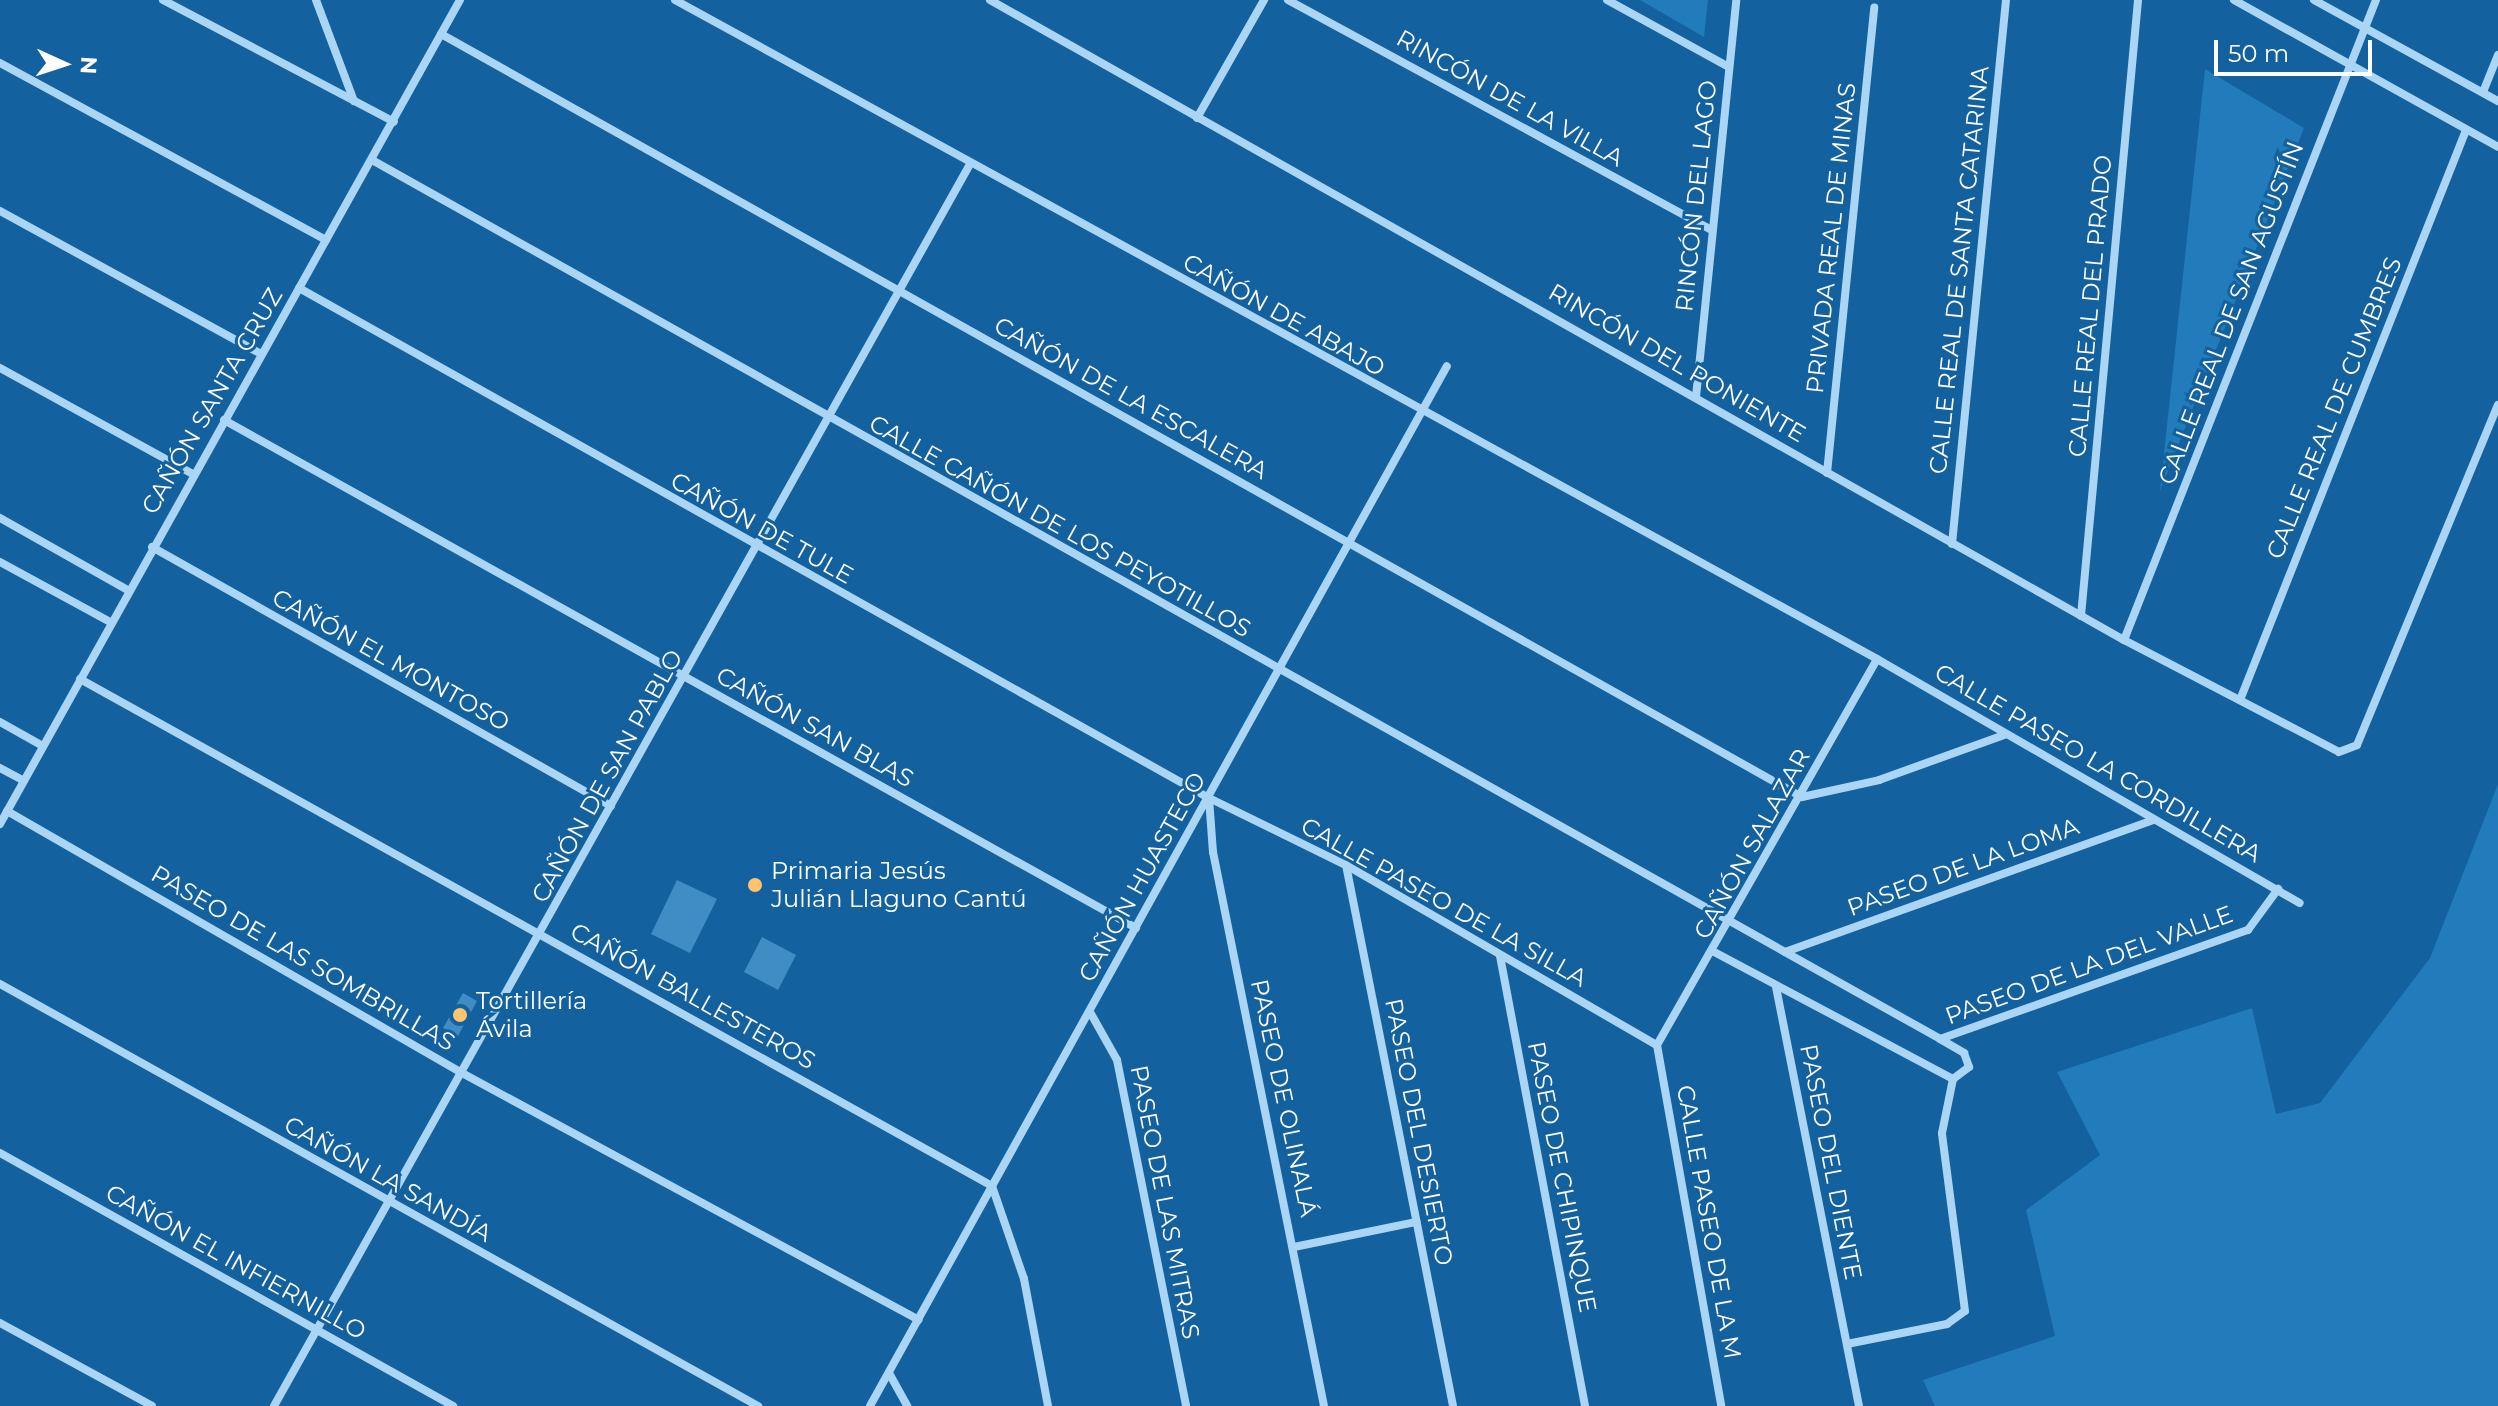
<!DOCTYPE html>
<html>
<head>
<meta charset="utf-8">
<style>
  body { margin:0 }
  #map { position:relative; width:2498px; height:1406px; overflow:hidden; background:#13619e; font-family:Montserrat,sans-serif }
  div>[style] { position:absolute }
  .green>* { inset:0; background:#227bbb }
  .building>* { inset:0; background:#408dc6 }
  .minor>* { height:8px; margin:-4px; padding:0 4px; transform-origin:4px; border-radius:4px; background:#aad5f4 }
  .dots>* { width:22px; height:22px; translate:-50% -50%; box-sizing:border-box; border:4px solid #13619e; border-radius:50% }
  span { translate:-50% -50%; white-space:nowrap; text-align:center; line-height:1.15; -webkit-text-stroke:6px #13619e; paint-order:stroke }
  .street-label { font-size:24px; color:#fff }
  .poi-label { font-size:24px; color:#fff }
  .left { translate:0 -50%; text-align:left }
  .north { position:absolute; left:24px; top:24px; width:80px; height:80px; -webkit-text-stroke:6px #13619e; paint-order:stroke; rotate:93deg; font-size:22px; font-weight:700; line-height:32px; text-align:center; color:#fff }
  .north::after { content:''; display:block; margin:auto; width:28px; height:36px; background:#fff; clip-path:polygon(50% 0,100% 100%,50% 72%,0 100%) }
  .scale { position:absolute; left:2214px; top:40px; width:158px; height:36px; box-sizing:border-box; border:4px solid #fff; border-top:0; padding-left:10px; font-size:24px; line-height:28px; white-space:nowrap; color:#fff; -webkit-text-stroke:6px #13619e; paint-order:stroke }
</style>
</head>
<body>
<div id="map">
  <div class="green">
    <i style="clip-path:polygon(1640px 0,1708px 0,1704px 37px)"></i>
    <i style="clip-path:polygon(2205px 69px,2304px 128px,2160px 491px)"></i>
    <i style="clip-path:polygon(2498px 784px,2498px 1406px,1935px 1406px,1923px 1380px,2055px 1336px,2026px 1210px,2100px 1155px,2057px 1072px,2252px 1008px,2276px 1114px,2320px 1103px,2430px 958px)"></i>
  </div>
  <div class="building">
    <i style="clip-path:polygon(677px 880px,717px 899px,690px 953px,651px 934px)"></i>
    <i style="clip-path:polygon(762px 937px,796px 955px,778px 990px,744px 972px)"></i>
    <i style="clip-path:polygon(463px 993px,477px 1001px,458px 1036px,443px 1028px)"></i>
  </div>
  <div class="minor">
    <i style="left:163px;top:0;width:261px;rotate:27.8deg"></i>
    <i style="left:316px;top:0;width:108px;rotate:69.4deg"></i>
    <i style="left:675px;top:0;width:1371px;rotate:28.73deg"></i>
    <i style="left:1877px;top:659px;width:488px;rotate:30deg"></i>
    <i style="left:990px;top:0;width:1302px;rotate:29.44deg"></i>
    <i style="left:2124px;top:640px;width:242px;rotate:27.5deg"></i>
    <i style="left:2339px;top:752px;width:19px;rotate:-21deg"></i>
    <i style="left:2357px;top:745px;width:368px;rotate:-67.5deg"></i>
    <i style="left:1288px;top:0;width:482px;rotate:28.5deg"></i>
    <i style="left:1607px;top:0;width:139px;rotate:28.8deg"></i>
    <i style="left:2234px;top:0;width:302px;rotate:29.1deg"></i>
    <i style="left:2314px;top:0;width:210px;rotate:28.8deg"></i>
    <i style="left:441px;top:34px;width:1560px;rotate:29.28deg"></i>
    <i style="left:1802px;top:797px;width:79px;rotate:-12.4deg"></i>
    <i style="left:1879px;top:780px;width:133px;rotate:-19.8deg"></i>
    <i style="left:0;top:63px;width:371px;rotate:28.5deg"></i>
    <i style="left:2483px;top:92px;width:40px;rotate:-68deg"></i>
    <i style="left:1197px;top:118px;width:136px;rotate:-60.4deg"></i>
    <i style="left:372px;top:160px;width:1798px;rotate:29.27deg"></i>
    <i style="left:1940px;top:1039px;width:28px;rotate:30deg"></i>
    <i style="left:1964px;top:1053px;width:15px;rotate:70deg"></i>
    <i style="left:1969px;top:1067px;width:20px;rotate:143deg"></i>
    <i style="left:1953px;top:1079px;width:271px;rotate:-152deg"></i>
    <i style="left:0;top:211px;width:298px;rotate:28.7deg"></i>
    <i style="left:299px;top:288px;width:1043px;rotate:29.27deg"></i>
    <i style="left:1209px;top:798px;width:153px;rotate:26.1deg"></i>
    <i style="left:1346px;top:865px;width:359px;rotate:30.1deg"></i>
    <i style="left:0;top:368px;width:220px;rotate:28.8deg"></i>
    <i style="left:1696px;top:397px;width:399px;rotate:-84.2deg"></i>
    <i style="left:224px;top:420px;width:1044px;rotate:29.12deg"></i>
    <i style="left:1827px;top:473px;width:468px;rotate:-84.2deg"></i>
    <i style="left:0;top:518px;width:147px;rotate:29.4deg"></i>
    <i style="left:1952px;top:544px;width:547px;rotate:-84.33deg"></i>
    <i style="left:152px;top:547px;width:527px;rotate:29.43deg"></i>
    <i style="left:0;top:562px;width:125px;rotate:28.6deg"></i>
    <i style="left:2081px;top:616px;width:619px;rotate:-84.71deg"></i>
    <i style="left:2124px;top:640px;width:688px;rotate:-68.51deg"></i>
    <i style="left:80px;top:679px;width:1043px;rotate:29.07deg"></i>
    <i style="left:992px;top:1186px;width:98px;rotate:71deg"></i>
    <i style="left:1024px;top:1279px;width:129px;rotate:79.3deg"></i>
    <i style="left:2240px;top:700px;width:613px;rotate:-68.37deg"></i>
    <i style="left:0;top:722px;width:49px;rotate:29.2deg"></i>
    <i style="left:0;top:768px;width:27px;rotate:28deg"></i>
    <i style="left:1209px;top:798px;width:54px;rotate:85.8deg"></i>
    <i style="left:1213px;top:852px;width:565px;rotate:78.67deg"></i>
    <i style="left:7px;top:811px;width:525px;rotate:29.93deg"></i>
    <i style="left:462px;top:1073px;width:519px;rotate:28.39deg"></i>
    <i style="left:0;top:824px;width:944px;rotate:-60.83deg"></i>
    <i style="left:1346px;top:865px;width:551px;rotate:78.81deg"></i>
    <i style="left:1785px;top:952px;width:392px;rotate:-19.7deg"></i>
    <i style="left:1500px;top:956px;width:458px;rotate:79.3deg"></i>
    <i style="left:0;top:984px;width:868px;rotate:29.11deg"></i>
    <i style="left:1776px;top:987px;width:427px;rotate:78.8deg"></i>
    <i style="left:1090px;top:1012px;width:55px;rotate:60.6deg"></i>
    <i style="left:1117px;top:1060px;width:353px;rotate:78.7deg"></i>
    <i style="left:1940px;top:1039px;width:327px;rotate:-19.5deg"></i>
    <i style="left:2248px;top:930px;width:51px;rotate:-53.8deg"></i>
    <i style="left:1657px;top:1045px;width:444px;rotate:-60.3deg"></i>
    <i style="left:1657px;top:1045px;width:367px;rotate:79.9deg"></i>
    <i style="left:0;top:1153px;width:519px;rotate:29.18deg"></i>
    <i style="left:1294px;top:1247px;width:125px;rotate:-11.6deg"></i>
    <i style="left:0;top:1323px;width:173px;rotate:28.6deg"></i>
    <i style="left:1847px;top:1344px;width:102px;rotate:-11.3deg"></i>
    <i style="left:1947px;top:1324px;width:22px;rotate:-36deg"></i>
    <i style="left:1965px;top:1311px;width:179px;rotate:-97.4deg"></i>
    <i style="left:1942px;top:1133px;width:55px;rotate:-78.5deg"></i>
    <i style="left:889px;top:1373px;width:38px;rotate:61deg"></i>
    <i style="left:274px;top:1406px;width:1424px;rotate:-60.73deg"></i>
    <i style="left:870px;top:1406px;width:1189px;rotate:-60.98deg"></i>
  </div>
  <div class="dots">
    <i style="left:755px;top:885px;background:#ffc26d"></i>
    <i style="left:460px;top:1015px;background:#ffc26d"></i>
  </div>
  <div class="street-label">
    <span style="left:1510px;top:98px;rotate:29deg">RINCÓN DE LA VILLA</span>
    <span style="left:1696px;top:196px;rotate:-84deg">RINCÓN DEL LAGO</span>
    <span style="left:1831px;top:238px;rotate:-84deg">PRIVADA REAL DE MINAS</span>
    <span style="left:1959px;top:270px;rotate:-84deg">CALLE REAL DE SANTA CATARINA</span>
    <span style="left:2090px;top:306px;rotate:-85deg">CALLE REAL DEL PRADO</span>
    <span style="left:2231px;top:313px;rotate:-69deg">CALLE REAL DE SAN AGUSTÍN</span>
    <span style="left:1284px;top:315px;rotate:29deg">CAÑÓN DE ABAJO</span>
    <span style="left:1677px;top:363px;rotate:30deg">RINCÓN DEL PONIENTE</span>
    <span style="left:1131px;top:398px;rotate:29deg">CAÑÓN DE LA ESCALERA</span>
    <span style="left:212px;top:401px;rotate:-60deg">CAÑÓN SANTA CRUZ</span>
    <span style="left:2334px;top:408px;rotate:-68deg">CALLE REAL DE CUMBRES</span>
    <span style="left:1060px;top:526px;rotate:29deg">CALLE CAÑÓN DE LOS PEYOTILLOS</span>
    <span style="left:762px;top:528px;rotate:29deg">CAÑÓN DE TULE</span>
    <span style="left:391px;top:660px;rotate:29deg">CAÑÓN EL MONTOSO</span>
    <span style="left:815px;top:727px;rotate:29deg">CAÑÓN SAN BLAS</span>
    <span style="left:2098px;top:763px;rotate:30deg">CALLE PASEO LA CORDILLERA</span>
    <span style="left:607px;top:776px;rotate:-61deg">CAÑÓN DE SAN PABLO</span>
    <span style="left:1752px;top:844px;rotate:-61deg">CAÑÓN SALAZAR</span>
    <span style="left:1963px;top:867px;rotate:-20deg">PASEO DE LA LOMA</span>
    <span style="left:1142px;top:877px;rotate:-61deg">CAÑÓN HUASTECO</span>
    <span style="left:1444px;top:902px;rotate:29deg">CALLE PASEO DE LA SILLA</span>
    <span style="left:303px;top:958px;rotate:30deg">PASEO DE LAS SOMBRILLAS</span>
    <span style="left:2089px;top:965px;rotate:-20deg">PASEO DE LA DEL VALLE</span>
    <span style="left:693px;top:996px;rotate:29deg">CAÑÓN BALLESTEROS</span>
    <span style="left:1284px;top:1098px;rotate:78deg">PASEO DE OLINALÁ</span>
    <span style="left:1419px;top:1132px;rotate:79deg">PASEO DEL DESIERTO</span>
    <span style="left:1831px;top:1162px;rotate:79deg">PASEO DEL DIENTE</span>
    <span style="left:1562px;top:1177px;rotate:79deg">PASEO DE CHIPINQUE</span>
    <span style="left:388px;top:1179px;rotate:29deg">CAÑÓN LA SANDÍA</span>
    <span style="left:1165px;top:1202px;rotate:79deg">PASEO DE LAS MITRAS</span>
    <span style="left:1709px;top:1222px;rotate:80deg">CALLE PASEO DE LA M</span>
    <span style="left:236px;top:1262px;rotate:29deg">CAÑÓN EL INFIERNILLO</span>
  </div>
  <div class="poi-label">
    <span class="left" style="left:771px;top:885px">Primaria Jesús<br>Julián Llaguno Cantú</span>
    <span class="left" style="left:476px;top:1015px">Tortillería<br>Ávila</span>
  </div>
  <div class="north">N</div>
  <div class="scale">50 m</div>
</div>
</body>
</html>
